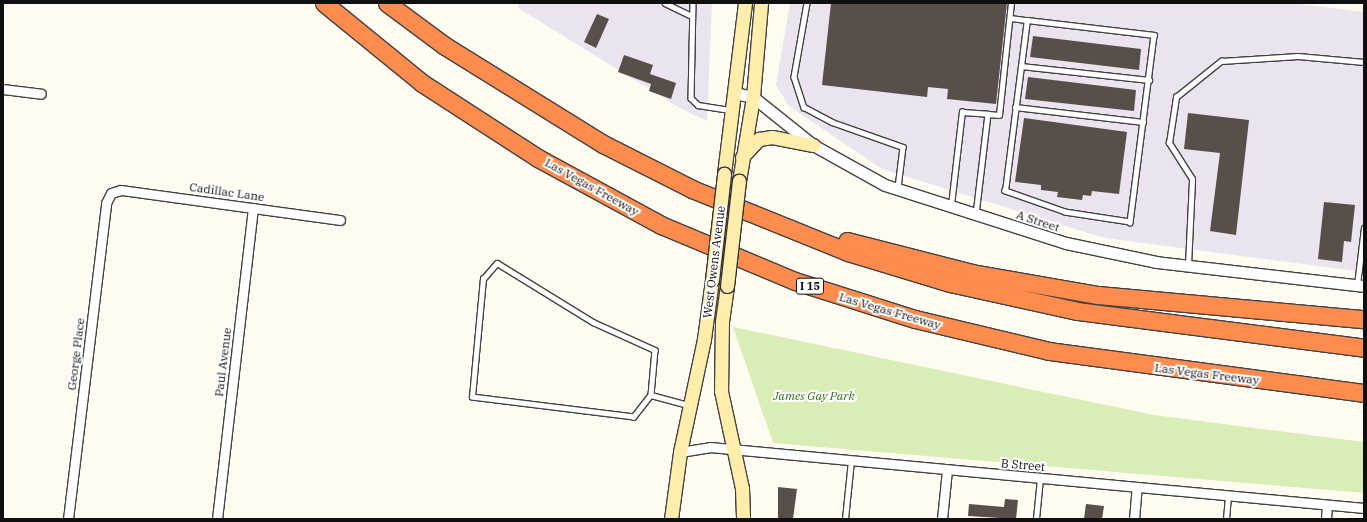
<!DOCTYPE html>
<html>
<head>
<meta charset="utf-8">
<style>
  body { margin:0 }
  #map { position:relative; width:1367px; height:522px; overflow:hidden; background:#fffbf0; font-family:"IBM Plex Serif",serif }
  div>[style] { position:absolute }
  .industrial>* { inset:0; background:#ebe3ee }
  .green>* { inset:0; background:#d9edb7 }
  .building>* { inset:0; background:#584e4a }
  .roads { filter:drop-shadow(1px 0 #424242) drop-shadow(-1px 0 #424242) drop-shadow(0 1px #424242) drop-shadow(0 -1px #424242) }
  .service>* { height:4.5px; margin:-2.25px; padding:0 2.25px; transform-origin:2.25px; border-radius:2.25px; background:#fff }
  .minor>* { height:9px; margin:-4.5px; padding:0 4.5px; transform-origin:4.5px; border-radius:4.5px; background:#fff }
  .tertiary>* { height:11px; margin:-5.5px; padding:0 5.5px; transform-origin:5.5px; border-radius:5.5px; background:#fff }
  .secondary>* { height:13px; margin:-6.5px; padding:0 6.5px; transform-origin:6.5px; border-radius:6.5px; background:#ffedab }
  .motorway>* { height:17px; margin:-8.5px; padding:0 8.5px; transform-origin:8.5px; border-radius:8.5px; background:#fe8c4f }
  .bridges { filter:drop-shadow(1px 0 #313131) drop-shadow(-1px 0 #313131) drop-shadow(0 1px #313131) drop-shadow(0 -1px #313131) }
  .secondary-bridge>* { height:13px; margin:-6.5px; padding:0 6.5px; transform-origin:6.5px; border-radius:6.5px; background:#ffedab }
  span { translate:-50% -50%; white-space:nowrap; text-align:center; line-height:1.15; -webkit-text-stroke:4px #fff; paint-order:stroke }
  .shield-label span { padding:1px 3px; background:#fff; border:1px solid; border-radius:3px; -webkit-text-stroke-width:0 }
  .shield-label { font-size:11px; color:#0f0f0f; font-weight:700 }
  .street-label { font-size:12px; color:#0f0f0f }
  .park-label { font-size:12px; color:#336c19; font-style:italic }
  .frame { position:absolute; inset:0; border:4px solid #0f0f0f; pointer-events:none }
</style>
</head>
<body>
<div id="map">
  <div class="industrial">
    <i style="clip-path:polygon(518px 3px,712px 3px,707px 121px,680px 108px,518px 8px)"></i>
    <i style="clip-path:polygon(790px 3px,1291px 3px,1364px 12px,1364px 272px,1105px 238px,882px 169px,789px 106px,776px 85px)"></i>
  </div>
  <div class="green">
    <i style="clip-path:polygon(733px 327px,1154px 415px,1364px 442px,1364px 493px,773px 443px)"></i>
  </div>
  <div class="building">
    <i style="clip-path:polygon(831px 3px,1007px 3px,996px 104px,947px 99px,948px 89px,928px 87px,927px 97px,822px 85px)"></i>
    <i style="clip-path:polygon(597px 14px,609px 19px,596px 48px,584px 42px)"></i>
    <i style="clip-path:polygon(1033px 36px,1141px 49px,1139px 70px,1030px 57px)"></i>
    <i style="clip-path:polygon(624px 55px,653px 65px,650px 74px,676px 83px,671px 99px,649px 91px,651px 84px,618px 72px)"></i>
    <i style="clip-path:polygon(1028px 77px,1136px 90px,1134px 111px,1025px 99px)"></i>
    <i style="clip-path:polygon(1188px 113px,1249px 120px,1236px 235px,1210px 231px,1220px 153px,1184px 149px)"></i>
    <i style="clip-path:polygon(1024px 118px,1127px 132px,1119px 194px,1092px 191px,1091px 196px,1083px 195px,1082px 200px,1057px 197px,1058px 192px,1041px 190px,1041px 185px,1015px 182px)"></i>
    <i style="clip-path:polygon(1324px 202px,1355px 205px,1351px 242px,1344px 241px,1342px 262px,1318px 259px)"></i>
    <i style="clip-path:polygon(778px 487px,797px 489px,793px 519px,778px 519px)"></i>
    <i style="clip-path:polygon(1005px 499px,1018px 500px,1016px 519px,968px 516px,969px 504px,1004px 507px)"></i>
    <i style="clip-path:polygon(1086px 504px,1104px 506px,1102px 519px,1084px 519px)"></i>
  </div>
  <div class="roads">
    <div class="service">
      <i style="left:665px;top:3px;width:30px;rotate:26deg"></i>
      <i style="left:693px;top:3px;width:95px;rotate:91.2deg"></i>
      <i style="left:691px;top:98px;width:10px;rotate:45deg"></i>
      <i style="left:698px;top:105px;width:32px;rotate:9deg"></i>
      <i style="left:807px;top:3px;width:75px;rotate:100deg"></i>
      <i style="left:794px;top:77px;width:32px;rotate:72deg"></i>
      <i style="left:804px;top:107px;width:32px;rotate:28deg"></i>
      <i style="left:832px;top:122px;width:75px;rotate:19.4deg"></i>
      <i style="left:903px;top:147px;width:41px;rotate:97deg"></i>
      <i style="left:1010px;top:18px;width:17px;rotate:7deg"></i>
      <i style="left:1027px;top:20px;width:128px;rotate:6.7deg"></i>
      <i style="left:1154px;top:35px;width:189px;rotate:97.3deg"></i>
      <i style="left:1130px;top:222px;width:66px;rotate:-171.3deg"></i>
      <i style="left:1065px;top:212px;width:64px;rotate:-160.7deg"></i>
      <i style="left:1005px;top:191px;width:172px;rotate:-82.7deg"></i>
      <i style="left:1021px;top:66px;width:129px;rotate:6.2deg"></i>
      <i style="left:1015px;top:107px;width:129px;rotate:6.7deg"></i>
      <i style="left:988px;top:114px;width:11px;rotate:5deg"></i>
      <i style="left:999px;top:115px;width:113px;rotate:-83.9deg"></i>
      <i style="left:951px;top:205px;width:94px;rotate:-83.3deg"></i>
      <i style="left:962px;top:112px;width:26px;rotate:4deg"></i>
      <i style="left:988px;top:114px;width:101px;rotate:96.8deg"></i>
      <i style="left:1188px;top:265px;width:86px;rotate:-87.3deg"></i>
      <i style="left:1192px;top:179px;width:43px;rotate:-122.6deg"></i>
      <i style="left:1169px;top:143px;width:47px;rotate:-81.3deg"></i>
      <i style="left:1176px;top:97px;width:58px;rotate:-38.7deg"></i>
      <i style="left:1221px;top:61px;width:77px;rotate:-3.7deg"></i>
      <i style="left:1298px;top:56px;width:66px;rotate:5.2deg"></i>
      <i style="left:1357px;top:285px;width:57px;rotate:-83deg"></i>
      <i style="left:651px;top:395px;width:28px;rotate:128deg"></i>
      <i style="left:634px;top:417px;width:163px;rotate:-173deg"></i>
      <i style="left:472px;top:397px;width:119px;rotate:-84.7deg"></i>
      <i style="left:483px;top:279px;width:21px;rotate:-49deg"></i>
      <i style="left:497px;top:263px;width:113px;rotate:31.6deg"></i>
      <i style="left:593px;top:322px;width:68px;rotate:24.3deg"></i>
      <i style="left:655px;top:350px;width:45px;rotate:95.1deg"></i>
      <i style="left:651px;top:395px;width:39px;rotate:15deg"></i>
      <i style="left:845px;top:519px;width:58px;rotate:-84.1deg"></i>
      <i style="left:1036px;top:519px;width:41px;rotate:-84.4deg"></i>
      <i style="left:1226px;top:519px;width:23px;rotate:-85deg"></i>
    </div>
    <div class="minor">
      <i style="left:3px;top:89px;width:38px;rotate:7deg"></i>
      <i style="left:680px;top:452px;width:30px;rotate:-9deg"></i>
      <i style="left:710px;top:447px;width:657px;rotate:5.33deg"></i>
      <i style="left:68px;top:519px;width:318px;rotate:-83.1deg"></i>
      <i style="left:106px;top:203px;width:11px;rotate:-63deg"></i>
      <i style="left:111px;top:193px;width:10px;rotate:-17deg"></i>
      <i style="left:121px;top:190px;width:221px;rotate:7.8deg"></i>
      <i style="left:217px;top:519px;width:313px;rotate:-83.4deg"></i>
      <i style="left:942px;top:519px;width:49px;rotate:-84.2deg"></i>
      <i style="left:1134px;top:519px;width:32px;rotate:-85deg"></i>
      <i style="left:1326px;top:519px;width:14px;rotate:-86deg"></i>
    </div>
    <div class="tertiary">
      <i style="left:734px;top:93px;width:19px;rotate:12deg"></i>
      <i style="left:753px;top:97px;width:77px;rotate:38.7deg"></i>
      <i style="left:813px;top:145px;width:82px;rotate:29.1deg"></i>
      <i style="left:885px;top:185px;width:190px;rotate:17.8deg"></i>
      <i style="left:1066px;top:243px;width:92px;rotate:11.9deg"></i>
      <i style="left:1156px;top:262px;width:209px;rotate:6.6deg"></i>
    </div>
    <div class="secondary">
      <i style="left:742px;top:157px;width:25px;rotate:-47deg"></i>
      <i style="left:759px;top:139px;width:13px;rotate:-9deg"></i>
      <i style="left:772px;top:137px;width:42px;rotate:11deg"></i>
      <i style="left:724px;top:174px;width:172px;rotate:-83deg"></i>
      <i style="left:739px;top:181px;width:85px;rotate:-80.5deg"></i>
      <i style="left:753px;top:97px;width:94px;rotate:-85.1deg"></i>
      <i style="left:727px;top:286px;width:36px;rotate:98deg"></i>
      <i style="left:722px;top:322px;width:69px;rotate:90.8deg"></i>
      <i style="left:721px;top:391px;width:99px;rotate:77.8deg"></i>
      <i style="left:742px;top:488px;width:31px;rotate:88deg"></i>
      <i style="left:671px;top:519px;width:68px;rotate:-82.3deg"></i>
      <i style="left:680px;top:452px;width:116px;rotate:-78deg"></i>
      <i style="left:704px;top:339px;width:60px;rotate:-82.3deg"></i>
    </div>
    <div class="motorway">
      <i style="left:324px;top:3px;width:127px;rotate:39.2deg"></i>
      <i style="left:422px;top:83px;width:138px;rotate:32.9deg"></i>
      <i style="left:538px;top:158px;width:140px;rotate:28.6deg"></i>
      <i style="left:661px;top:225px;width:145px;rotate:22.7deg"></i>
      <i style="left:795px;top:281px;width:126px;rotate:17.6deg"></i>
      <i style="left:915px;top:319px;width:138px;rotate:13.4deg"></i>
      <i style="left:1049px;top:351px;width:318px;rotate:7.6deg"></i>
      <i style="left:387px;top:3px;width:72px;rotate:36.6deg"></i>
      <i style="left:445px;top:46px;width:186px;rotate:31.8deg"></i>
      <i style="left:603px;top:144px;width:100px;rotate:26.8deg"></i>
      <i style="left:692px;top:189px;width:168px;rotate:22deg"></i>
      <i style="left:848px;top:252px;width:107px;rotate:16.9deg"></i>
      <i style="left:950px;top:283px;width:130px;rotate:12.4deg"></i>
      <i style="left:1077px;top:311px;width:289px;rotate:7.3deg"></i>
      <i style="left:847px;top:241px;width:129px;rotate:14.4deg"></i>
      <i style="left:972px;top:273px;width:128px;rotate:9.9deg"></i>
      <i style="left:1098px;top:295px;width:267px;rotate:5.2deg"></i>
    </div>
  </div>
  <div class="bridges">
    <div class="secondary-bridge">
      <i style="left:712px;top:280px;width:107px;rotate:-83.5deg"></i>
      <i style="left:727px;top:286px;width:106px;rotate:-83.5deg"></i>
    </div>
  </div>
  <div class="shield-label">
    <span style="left:810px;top:286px">I 15</span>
  </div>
  <div class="street-label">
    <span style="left:592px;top:187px;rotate:29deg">Las Vegas Freeway</span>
    <span style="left:227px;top:192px;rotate:8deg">Cadillac Lane</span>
    <span style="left:1038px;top:221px;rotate:18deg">A Street</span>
    <span style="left:714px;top:262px;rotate:-83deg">West Owens Avenue</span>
    <span style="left:890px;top:311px;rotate:16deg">Las Vegas Freeway</span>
    <span style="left:76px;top:354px;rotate:-83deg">George Place</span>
    <span style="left:223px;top:362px;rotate:-83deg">Paul Avenue</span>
    <span style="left:1207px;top:374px;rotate:7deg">Las Vegas Freeway</span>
    <span style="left:1023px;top:465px;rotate:5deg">B Street</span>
  </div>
  <div class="park-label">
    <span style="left:814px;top:396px">James Gay Park</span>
  </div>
  <div class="frame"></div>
</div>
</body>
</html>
